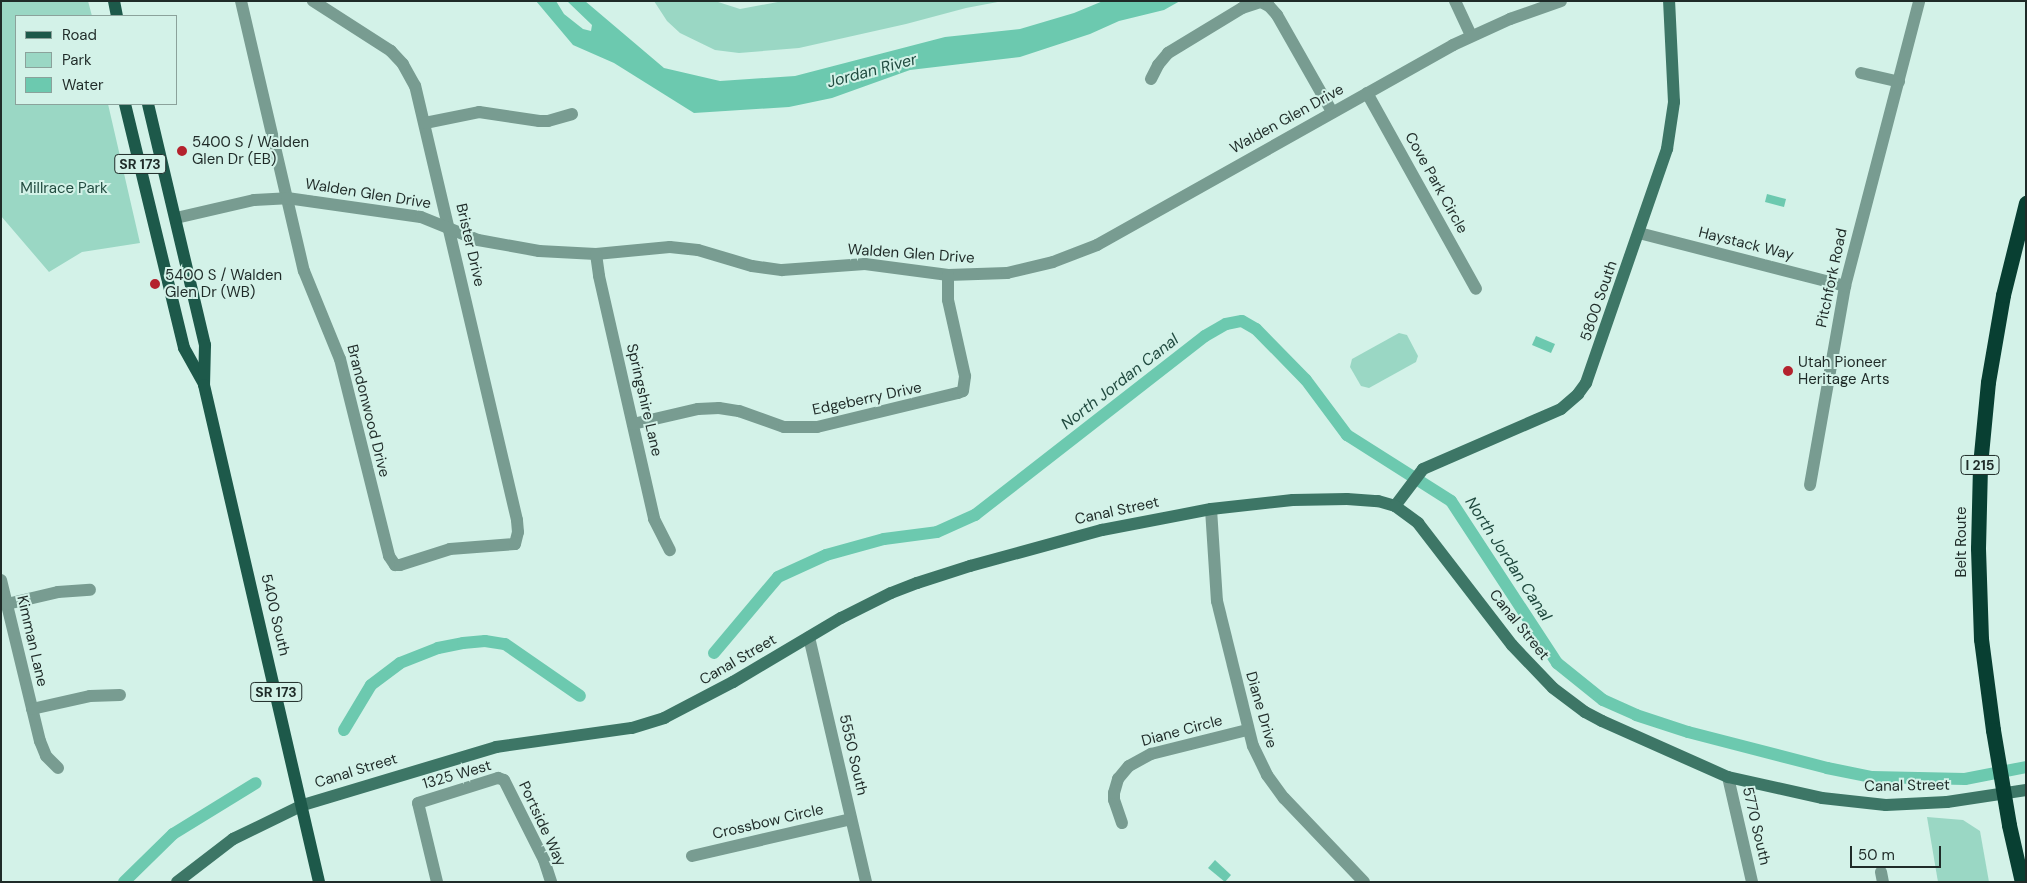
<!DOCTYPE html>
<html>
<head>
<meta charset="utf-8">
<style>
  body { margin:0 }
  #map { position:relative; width:2027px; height:883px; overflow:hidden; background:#d3f2e8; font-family:"DM Sans",sans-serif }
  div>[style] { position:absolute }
  .green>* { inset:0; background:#9ad7c4 }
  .water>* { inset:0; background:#6cc9af }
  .canal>* { height:12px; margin:-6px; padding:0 6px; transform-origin:6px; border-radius:6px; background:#6cc9af }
  .street>* { height:12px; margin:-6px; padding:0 6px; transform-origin:6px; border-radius:6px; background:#789c91 }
  .secondary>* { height:12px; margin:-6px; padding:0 6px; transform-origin:6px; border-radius:6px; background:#3d7666 }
  .primary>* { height:12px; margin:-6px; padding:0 6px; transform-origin:6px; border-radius:6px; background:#1d594a }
  .highway>* { height:15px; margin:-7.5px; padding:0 7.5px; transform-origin:7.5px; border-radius:7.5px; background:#083f32 }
  .highway-bridge>* { height:15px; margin:-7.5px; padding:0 7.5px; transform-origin:7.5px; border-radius:7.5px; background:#083f32 }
  .dots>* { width:14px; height:14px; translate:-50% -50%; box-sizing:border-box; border:2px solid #d3f2e8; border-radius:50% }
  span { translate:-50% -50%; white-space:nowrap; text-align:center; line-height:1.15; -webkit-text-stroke:4px #d3f2e8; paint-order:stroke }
  .shield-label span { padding:1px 4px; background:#d3f2e8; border:1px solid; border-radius:4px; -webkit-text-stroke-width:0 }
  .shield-label { font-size:14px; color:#1f2b28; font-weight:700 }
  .street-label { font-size:15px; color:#1f2b28 }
  .poi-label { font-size:15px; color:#1f2b28 }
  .left { translate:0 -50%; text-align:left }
  .park-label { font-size:15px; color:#234c41 }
  .water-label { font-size:16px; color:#214b40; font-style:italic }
  .frame { position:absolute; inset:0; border:2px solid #1f2b28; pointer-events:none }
  .legend { position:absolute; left:15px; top:15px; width:162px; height:90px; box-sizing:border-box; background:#d3f2e8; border:1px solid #8ba29b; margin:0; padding:6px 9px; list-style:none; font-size:15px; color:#1f2b28 }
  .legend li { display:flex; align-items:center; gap:10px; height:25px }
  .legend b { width:25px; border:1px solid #8ba29b }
  .scale { position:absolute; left:1850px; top:846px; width:91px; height:22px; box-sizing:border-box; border:2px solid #1f2b28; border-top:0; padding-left:6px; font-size:15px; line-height:18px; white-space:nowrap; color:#1f2b28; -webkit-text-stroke:4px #d3f2e8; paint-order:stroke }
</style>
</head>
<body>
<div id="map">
  <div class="green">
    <i style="clip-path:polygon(1px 1px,88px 1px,92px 16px,16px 16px,16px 104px,108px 104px,140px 243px,82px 252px,49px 272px,1px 216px)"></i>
    <i style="clip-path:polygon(654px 1px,715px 1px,740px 9px,783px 1px,1003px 1px,966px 8px,906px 24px,799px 48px,739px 53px,715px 50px,680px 33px,667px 21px)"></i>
    <i style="clip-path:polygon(1399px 333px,1407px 335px,1418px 356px,1416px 362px,1369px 388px,1361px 386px,1350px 367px,1352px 359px)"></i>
    <i style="clip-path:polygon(1927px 817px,1963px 820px,1980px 831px,1989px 882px,1938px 882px)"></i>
  </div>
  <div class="water">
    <i style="clip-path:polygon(536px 1px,556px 1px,564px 14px,583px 29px,591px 31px,592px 25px,567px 1px,585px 1px,664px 68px,720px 81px,795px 76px,945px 37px,1020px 29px,1074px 13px,1103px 1px,1180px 1px,1164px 10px,1119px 21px,1090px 34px,1020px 57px,910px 70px,832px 98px,789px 107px,694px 113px,614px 63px,573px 45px)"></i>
    <i style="clip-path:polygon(1767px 194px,1786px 199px,1784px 207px,1765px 202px)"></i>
    <i style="clip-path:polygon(1536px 336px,1555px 344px,1551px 353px,1532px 345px)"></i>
    <i style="clip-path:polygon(1215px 860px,1231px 875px,1225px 882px,1208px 868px)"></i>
  </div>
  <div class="canal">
    <i style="left:714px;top:653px;width:99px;rotate:-49.9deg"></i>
    <i style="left:778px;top:577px;width:53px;rotate:-24.6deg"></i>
    <i style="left:826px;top:555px;width:60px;rotate:-15.4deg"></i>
    <i style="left:884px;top:539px;width:53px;rotate:-7.5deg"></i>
    <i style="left:937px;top:532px;width:42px;rotate:-24.1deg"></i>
    <i style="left:975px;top:515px;width:291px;rotate:-37.9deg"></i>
    <i style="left:1205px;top:336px;width:24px;rotate:-30deg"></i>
    <i style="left:1226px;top:324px;width:16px;rotate:-11deg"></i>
    <i style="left:1242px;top:321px;width:16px;rotate:30deg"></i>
    <i style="left:1256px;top:329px;width:71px;rotate:45.6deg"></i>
    <i style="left:1306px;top:380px;width:69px;rotate:53.3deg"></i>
    <i style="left:1347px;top:435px;width:123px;rotate:32.4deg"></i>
    <i style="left:1451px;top:501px;width:194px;rotate:56.8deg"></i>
    <i style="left:1557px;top:663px;width:59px;rotate:38.8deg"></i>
    <i style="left:1603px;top:700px;width:36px;rotate:24deg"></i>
    <i style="left:1636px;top:715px;width:55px;rotate:18.1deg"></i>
    <i style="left:1688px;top:732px;width:144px;rotate:14.5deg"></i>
    <i style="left:1827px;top:768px;width:46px;rotate:11.3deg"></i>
    <i style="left:1872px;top:777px;width:93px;rotate:1.2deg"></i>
    <i style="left:1965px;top:779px;width:62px;rotate:-11.1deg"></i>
    <i style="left:344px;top:730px;width:52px;rotate:-59deg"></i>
    <i style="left:371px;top:685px;width:36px;rotate:-37deg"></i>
    <i style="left:400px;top:663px;width:41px;rotate:-21.5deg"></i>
    <i style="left:438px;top:648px;width:25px;rotate:-11deg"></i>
    <i style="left:463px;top:643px;width:22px;rotate:-5deg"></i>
    <i style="left:485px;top:641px;width:20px;rotate:9deg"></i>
    <i style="left:505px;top:644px;width:91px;rotate:34.7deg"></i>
    <i style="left:124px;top:882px;width:69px;rotate:-44.4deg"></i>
    <i style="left:173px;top:834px;width:97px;rotate:-31.6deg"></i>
  </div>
  <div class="street">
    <i style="left:241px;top:1px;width:277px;rotate:76.9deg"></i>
    <i style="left:304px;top:271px;width:95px;rotate:67.8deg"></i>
    <i style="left:340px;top:359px;width:203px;rotate:76deg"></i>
    <i style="left:389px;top:556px;width:11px;rotate:56deg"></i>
    <i style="left:395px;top:565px;width:5px"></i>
    <i style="left:400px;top:565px;width:52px;rotate:-17.7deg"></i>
    <i style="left:450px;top:549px;width:65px;rotate:-4.4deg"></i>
    <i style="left:515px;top:544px;width:12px;rotate:-76deg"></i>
    <i style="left:518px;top:532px;width:12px;rotate:-95deg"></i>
    <i style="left:517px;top:520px;width:446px;rotate:-103.2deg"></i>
    <i style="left:415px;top:86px;width:25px;rotate:-119deg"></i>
    <i style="left:403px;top:64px;width:18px;rotate:-133deg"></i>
    <i style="left:391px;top:51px;width:93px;rotate:-147.3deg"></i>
    <i style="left:1455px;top:1px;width:38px;rotate:65deg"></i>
    <i style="left:1861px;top:73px;width:39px;rotate:13deg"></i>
    <i style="left:1151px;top:79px;width:16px;rotate:-63deg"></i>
    <i style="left:1158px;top:65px;width:16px;rotate:-50deg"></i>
    <i style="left:1168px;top:53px;width:87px;rotate:-31.3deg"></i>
    <i style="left:1242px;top:8px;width:20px;rotate:-18deg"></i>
    <i style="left:1261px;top:2px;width:9px;rotate:27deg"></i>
    <i style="left:1269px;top:6px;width:12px;rotate:48deg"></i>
    <i style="left:1277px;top:15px;width:112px;rotate:60.4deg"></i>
    <i style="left:1367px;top:93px;width:224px;rotate:60.9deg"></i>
    <i style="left:425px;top:123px;width:55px;rotate:-11.5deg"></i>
    <i style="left:479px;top:112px;width:61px;rotate:8.5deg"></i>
    <i style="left:539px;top:121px;width:9px"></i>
    <i style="left:548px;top:121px;width:25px;rotate:-16deg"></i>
    <i style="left:176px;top:218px;width:80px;rotate:-13deg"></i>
    <i style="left:254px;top:200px;width:33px;rotate:-3deg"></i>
    <i style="left:287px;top:198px;width:135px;rotate:8.1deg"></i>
    <i style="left:421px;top:217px;width:61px;rotate:22deg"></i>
    <i style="left:478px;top:240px;width:62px;rotate:10.2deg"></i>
    <i style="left:539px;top:251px;width:57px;rotate:3deg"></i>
    <i style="left:596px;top:254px;width:74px;rotate:-5.4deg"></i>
    <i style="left:670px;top:247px;width:28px;rotate:6deg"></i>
    <i style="left:698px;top:250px;width:56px;rotate:16.5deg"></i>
    <i style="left:752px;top:266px;width:30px;rotate:8deg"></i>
    <i style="left:782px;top:270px;width:83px;rotate:-4.1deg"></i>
    <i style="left:865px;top:264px;width:84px;rotate:7.5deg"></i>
    <i style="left:948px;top:275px;width:59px;rotate:-1.9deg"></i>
    <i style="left:1007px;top:273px;width:47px;rotate:-13.4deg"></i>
    <i style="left:1053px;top:262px;width:47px;rotate:-21.1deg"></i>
    <i style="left:1097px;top:245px;width:408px;rotate:-29.3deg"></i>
    <i style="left:1453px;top:45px;width:63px;rotate:-24.5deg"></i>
    <i style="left:1510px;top:19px;width:54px;rotate:-19.4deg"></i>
    <i style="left:1639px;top:233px;width:213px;rotate:14.4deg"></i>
    <i style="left:596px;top:254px;width:22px;rotate:82deg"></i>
    <i style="left:599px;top:276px;width:249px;rotate:77.2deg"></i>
    <i style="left:654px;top:519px;width:35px;rotate:63deg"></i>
    <i style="left:633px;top:424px;width:67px;rotate:-13deg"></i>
    <i style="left:698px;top:409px;width:21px;rotate:-3deg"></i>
    <i style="left:719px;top:408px;width:20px;rotate:9deg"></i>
    <i style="left:739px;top:411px;width:48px;rotate:19.6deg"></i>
    <i style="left:784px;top:427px;width:33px"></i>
    <i style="left:817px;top:427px;width:145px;rotate:-13.6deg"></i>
    <i style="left:958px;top:393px;width:5px;rotate:-22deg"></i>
    <i style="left:963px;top:391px;width:15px;rotate:-82deg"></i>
    <i style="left:965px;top:376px;width:78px;rotate:-102.6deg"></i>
    <i style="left:948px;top:300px;width:25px;rotate:-90deg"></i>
    <i style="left:1810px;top:485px;width:202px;rotate:-80deg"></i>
    <i style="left:1845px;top:286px;width:294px;rotate:-75.4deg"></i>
    <i style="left:1211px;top:509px;width:92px;rotate:86.3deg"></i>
    <i style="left:1217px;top:601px;width:149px;rotate:76.1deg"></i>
    <i style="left:1253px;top:746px;width:32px;rotate:64deg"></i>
    <i style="left:1267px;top:775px;width:29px;rotate:54deg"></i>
    <i style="left:1284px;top:798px;width:116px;rotate:46.4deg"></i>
    <i style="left:1px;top:580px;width:166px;rotate:76.4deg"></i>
    <i style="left:40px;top:741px;width:16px;rotate:68deg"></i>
    <i style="left:46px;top:756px;width:17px;rotate:45deg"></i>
    <i style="left:7px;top:604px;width:52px;rotate:-13.2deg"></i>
    <i style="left:58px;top:592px;width:32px;rotate:-4deg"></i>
    <i style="left:809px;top:637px;width:252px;rotate:76.9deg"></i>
    <i style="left:32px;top:709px;width:59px;rotate:-12.6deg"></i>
    <i style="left:90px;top:696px;width:30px;rotate:-2deg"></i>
    <i style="left:1728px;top:777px;width:108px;rotate:77.1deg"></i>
    <i style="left:1122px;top:823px;width:24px;rotate:-109deg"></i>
    <i style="left:1114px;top:800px;width:7px;rotate:-90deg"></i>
    <i style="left:1114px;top:793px;width:15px;rotate:-74deg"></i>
    <i style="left:1118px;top:779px;width:17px;rotate:-50deg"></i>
    <i style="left:1129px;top:766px;width:25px;rotate:-29deg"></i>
    <i style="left:1151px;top:754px;width:99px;rotate:-14deg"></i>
    <i style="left:692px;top:856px;width:163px;rotate:-13.1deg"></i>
    <i style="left:1881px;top:872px;width:10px;rotate:79deg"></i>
    <i style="left:437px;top:882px;width:81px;rotate:-103.5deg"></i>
    <i style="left:418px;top:803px;width:84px;rotate:-17.4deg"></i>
    <i style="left:498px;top:778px;width:6px;rotate:18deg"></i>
    <i style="left:504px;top:780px;width:89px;rotate:63.4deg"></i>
    <i style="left:544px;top:860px;width:23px;rotate:72deg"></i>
  </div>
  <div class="secondary">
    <i style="left:1395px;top:506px;width:46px;rotate:-52.9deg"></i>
    <i style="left:1423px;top:469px;width:150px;rotate:-23.5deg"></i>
    <i style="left:1561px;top:409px;width:23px;rotate:-41deg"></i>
    <i style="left:1578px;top:394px;width:14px;rotate:-54deg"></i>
    <i style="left:1586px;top:383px;width:248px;rotate:-70.9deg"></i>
    <i style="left:1667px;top:149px;width:48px;rotate:-81.5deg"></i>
    <i style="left:1674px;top:102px;width:101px;rotate:-92.8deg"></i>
    <i style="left:177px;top:882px;width:71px;rotate:-37.5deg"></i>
    <i style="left:233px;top:839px;width:78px;rotate:-25.9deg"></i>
    <i style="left:303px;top:805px;width:202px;rotate:-16.7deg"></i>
    <i style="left:496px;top:747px;width:137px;rotate:-8deg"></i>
    <i style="left:632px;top:728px;width:34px;rotate:-17deg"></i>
    <i style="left:664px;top:718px;width:78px;rotate:-27.6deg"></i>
    <i style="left:733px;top:682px;width:126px;rotate:-30.7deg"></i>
    <i style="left:841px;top:618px;width:56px;rotate:-26.6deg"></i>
    <i style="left:891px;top:593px;width:28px;rotate:-21deg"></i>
    <i style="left:917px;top:583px;width:56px;rotate:-17.8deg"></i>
    <i style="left:970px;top:566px;width:137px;rotate:-15.3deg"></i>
    <i style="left:1102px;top:530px;width:111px;rotate:-10.9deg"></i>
    <i style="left:1211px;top:509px;width:82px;rotate:-6.3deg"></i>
    <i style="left:1293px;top:500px;width:54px;rotate:-1.1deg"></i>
    <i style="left:1347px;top:499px;width:31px;rotate:4deg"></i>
    <i style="left:1378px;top:501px;width:18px;rotate:16deg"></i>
    <i style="left:1395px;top:506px;width:29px;rotate:36deg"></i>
    <i style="left:1418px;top:523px;width:154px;rotate:52.4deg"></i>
    <i style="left:1512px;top:645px;width:59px;rotate:46.4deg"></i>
    <i style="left:1553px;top:688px;width:40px;rotate:37deg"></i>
    <i style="left:1585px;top:712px;width:19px;rotate:28deg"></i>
    <i style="left:1602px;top:721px;width:138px;rotate:24deg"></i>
    <i style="left:1728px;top:777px;width:96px;rotate:12.6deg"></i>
    <i style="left:1822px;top:798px;width:64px;rotate:6.2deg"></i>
    <i style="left:1886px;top:805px;width:61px;rotate:-2.8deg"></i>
    <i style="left:1947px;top:802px;width:80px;rotate:-8.6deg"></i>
  </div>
  <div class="primary">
    <i style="left:114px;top:1px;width:15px;rotate:79deg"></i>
    <i style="left:125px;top:104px;width:251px;rotate:76.4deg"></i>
    <i style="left:184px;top:348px;width:41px;rotate:60.9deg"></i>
    <i style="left:148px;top:104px;width:248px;rotate:76.7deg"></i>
    <i style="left:205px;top:345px;width:40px;rotate:91.4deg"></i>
    <i style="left:204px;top:385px;width:510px;rotate:76.97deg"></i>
  </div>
  <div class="highway">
    <i style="left:1993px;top:730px;width:92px;rotate:-97.5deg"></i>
    <i style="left:1981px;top:639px;width:91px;rotate:-91.9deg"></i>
    <i style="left:1978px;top:548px;width:83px;rotate:-88.6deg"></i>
    <i style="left:1980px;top:465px;width:83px;rotate:-84.5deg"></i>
    <i style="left:1988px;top:382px;width:88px;rotate:-80.2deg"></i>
    <i style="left:2003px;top:295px;width:95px;rotate:-76deg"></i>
    <i style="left:2009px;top:825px;width:58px;rotate:77.2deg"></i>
  </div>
  <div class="highway-bridge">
    <i style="left:1993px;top:730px;width:96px;rotate:80.4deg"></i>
  </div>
  <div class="dots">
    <i style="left:182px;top:151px;background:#b4222d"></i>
    <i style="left:155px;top:284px;background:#b4222d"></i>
    <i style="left:1788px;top:371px;background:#b4222d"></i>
  </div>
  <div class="shield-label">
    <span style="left:140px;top:164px">SR 173</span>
    <span style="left:1980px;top:465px">I 215</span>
    <span style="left:276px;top:692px">SR 173</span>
  </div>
  <div class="street-label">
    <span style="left:1287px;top:119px;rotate:-29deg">Walden Glen Drive</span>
    <span style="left:1436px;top:183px;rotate:61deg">Cove Park Circle</span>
    <span style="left:368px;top:194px;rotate:9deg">Walden Glen Drive</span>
    <span style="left:1746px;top:244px;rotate:14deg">Haystack Way</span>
    <span style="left:470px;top:245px;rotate:77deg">Brister Drive</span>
    <span style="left:911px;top:254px;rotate:4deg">Walden Glen Drive</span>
    <span style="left:1832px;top:278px;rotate:-78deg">Pitchfork Road</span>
    <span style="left:1599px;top:301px;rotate:-71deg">5800 South</span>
    <span style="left:867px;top:399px;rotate:-12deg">Edgeberry Drive</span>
    <span style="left:644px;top:400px;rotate:77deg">Springshire Lane</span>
    <span style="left:368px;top:411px;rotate:76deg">Brandonwood Drive</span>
    <span style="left:1117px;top:511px;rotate:-12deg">Canal Street</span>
    <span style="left:1962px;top:542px;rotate:-90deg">Belt Route</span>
    <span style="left:275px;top:615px;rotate:77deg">5400 South</span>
    <span style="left:1519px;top:625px;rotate:51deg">Canal Street</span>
    <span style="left:32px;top:641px;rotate:77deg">Kimman Lane</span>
    <span style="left:738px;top:660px;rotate:-30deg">Canal Street</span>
    <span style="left:1261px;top:710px;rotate:74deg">Diane Drive</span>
    <span style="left:1182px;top:731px;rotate:-15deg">Diane Circle</span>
    <span style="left:853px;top:755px;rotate:77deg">5550 South</span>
    <span style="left:356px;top:771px;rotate:-17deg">Canal Street</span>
    <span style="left:457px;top:775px;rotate:-16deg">1325 West</span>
    <span style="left:1907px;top:786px;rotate:-1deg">Canal Street</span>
    <span style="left:768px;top:822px;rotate:-13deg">Crossbow Circle</span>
    <span style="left:542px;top:824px;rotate:65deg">Portside Way</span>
    <span style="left:1756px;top:826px;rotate:77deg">5770 South</span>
  </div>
  <div class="poi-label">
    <span class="left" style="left:192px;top:151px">5400 S / Walden<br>Glen Dr (EB)</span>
    <span class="left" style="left:165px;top:284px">5400 S / Walden<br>Glen Dr (WB)</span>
    <span class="left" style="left:1798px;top:371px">Utah Pioneer<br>Heritage Arts</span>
  </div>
  <div class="park-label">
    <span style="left:64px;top:189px">Millrace Park</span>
  </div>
  <div class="water-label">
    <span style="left:872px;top:71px;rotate:-15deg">Jordan River</span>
    <span style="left:1120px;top:382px;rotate:-38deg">North Jordan Canal</span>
    <span style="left:1508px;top:559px;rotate:57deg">North Jordan Canal</span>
  </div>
  <div class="frame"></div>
  <ul class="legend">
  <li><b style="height:6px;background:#1d594a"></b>Road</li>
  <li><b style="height:14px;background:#9ad7c4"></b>Park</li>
  <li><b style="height:14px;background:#6cc9af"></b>Water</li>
  </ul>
  <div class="scale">50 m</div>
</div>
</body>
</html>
